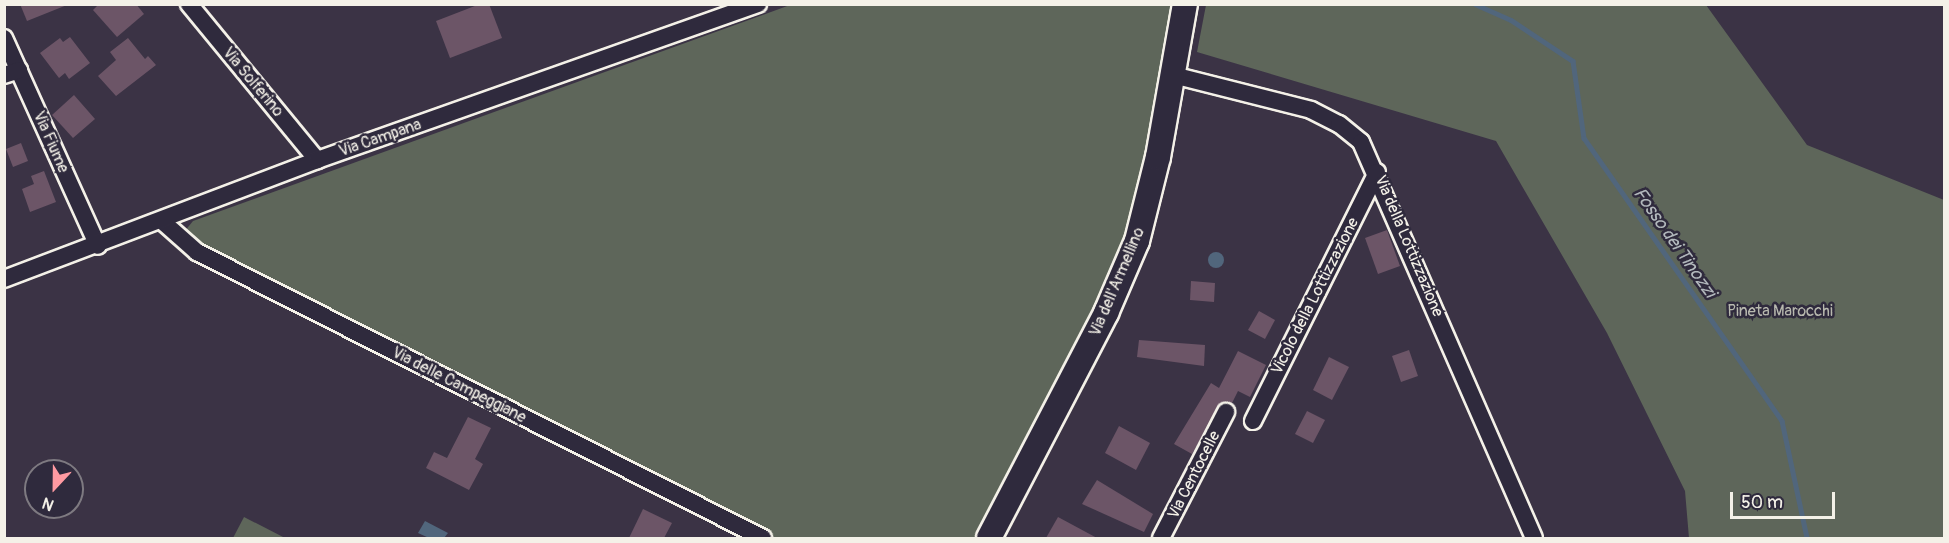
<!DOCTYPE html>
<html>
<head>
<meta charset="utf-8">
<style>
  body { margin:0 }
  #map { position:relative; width:1949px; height:543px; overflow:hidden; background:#3b3345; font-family:Pangolin,sans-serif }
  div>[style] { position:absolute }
  .green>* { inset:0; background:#5e665a }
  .water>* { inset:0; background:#51667c }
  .round { border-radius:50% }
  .stream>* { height:4.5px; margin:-2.25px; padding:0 2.25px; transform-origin:2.25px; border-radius:2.25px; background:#51667c }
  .building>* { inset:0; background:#6c5567 }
  .roads { filter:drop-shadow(2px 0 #f4f1e8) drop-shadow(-2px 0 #f4f1e8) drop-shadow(0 2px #f4f1e8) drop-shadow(0 -2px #f4f1e8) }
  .street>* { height:16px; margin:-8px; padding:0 8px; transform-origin:8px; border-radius:8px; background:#2f2a3d }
  .secondary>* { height:24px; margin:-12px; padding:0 12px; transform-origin:12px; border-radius:12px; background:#2f2a3d }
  span { translate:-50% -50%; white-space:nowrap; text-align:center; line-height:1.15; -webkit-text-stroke:5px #2f2a3d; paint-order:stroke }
  .street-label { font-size:16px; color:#f4f1e8 }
  .park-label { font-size:16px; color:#b8b9af }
  .water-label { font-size:18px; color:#b3b9bd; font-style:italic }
  .frame { position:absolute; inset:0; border:6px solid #f4f1e8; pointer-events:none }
  .north { position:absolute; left:24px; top:459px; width:60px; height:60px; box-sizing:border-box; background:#2f2a3d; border:2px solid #7e7a81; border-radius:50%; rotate:202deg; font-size:16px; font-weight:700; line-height:24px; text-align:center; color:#f4f1e8 }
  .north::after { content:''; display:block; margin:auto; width:21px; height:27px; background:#ff9aa2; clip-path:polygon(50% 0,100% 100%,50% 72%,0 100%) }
  .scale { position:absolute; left:1730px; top:492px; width:105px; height:27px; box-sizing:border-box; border:3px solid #f4f1e8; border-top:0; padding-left:8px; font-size:18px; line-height:21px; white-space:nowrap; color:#f4f1e8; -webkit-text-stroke:4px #2f2a3d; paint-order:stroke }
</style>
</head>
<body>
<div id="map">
  <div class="green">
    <i style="clip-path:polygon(790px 5px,1172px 5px,1138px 227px,979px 538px,776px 538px,197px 250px,184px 232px,193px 221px)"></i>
    <i style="clip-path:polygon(1206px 5px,1706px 5px,1807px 145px,1944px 200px,1944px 538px,1689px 538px,1685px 491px,1607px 333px,1496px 141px,1197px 52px)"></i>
    <i style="clip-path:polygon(244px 517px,285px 538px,233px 538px)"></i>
  </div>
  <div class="water">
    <i class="round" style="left:1208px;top:252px;width:16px;height:16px"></i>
    <i style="clip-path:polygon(425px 521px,448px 533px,444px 538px,429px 538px,418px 533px)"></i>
  </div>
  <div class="stream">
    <i style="left:1475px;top:4px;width:39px;rotate:24deg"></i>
    <i style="left:1511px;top:20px;width:74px;rotate:33.5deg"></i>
    <i style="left:1573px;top:61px;width:78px;rotate:81.9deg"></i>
    <i style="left:1584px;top:138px;width:345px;rotate:55deg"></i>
    <i style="left:1782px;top:421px;width:120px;rotate:77.9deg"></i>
  </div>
  <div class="building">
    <i style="clip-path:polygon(20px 4px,67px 4px,67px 5px,27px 21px)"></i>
    <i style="clip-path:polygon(99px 4px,136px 4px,144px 14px,117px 37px,93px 10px)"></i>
    <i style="clip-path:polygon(480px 4px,489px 4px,502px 38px,450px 58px,436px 21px)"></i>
    <i style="clip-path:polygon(70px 37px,90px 63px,69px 79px,65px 73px,59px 78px,40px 53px,60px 38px,63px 42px)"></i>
    <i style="clip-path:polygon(128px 38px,145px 59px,148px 56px,156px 65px,116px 96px,98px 76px,116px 60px,110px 52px)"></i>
    <i style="clip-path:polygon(74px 95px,95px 119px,73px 138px,52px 115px)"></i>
    <i style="clip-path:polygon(21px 143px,28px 161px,13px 167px,6px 149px)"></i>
    <i style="clip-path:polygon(44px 171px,56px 202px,30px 212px,22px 189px,34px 184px,31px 176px)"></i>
    <i style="clip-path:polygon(1387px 230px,1400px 266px,1378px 274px,1365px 238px)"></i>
    <i style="clip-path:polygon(1191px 281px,1215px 283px,1214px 302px,1190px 300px)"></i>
    <i style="clip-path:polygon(1259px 311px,1275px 320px,1265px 339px,1248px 330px)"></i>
    <i style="clip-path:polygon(1139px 340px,1205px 345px,1204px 366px,1137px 357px)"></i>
    <i style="clip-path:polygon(1409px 350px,1418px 376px,1401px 382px,1392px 356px)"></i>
    <i style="clip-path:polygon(1238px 351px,1266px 365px,1250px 397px,1238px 391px,1232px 403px,1220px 404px,1192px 454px,1174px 444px,1211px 383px,1219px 388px)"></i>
    <i style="clip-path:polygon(1329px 357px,1349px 367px,1332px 400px,1313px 390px)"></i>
    <i style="clip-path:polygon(1307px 411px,1325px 420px,1313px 443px,1295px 434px)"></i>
    <i style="clip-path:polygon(468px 417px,491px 428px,475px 459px,483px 464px,469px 490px,426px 468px,434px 452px,447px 458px)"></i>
    <i style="clip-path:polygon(1119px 426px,1150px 443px,1136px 470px,1105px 453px)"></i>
    <i style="clip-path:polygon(1097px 480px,1153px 514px,1144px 532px,1082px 504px)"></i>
    <i style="clip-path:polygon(643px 509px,672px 523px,664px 538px,629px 538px)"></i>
    <i style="clip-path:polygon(1058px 517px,1097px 538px,1046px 538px)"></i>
  </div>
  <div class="roads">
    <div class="street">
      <i style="left:189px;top:4px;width:202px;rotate:50.6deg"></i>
      <i style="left:4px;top:38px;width:228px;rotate:65.7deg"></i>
      <i style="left:4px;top:75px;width:16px;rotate:-18deg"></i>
      <i style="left:1173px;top:75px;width:142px;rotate:14.2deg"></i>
      <i style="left:1311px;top:110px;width:31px;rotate:27deg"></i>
      <i style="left:1339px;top:124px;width:28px;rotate:39deg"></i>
      <i style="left:1361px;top:142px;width:432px;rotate:66.4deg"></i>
      <i style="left:162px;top:221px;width:47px;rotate:41.5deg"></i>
      <i style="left:197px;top:252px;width:634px;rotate:26.81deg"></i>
      <i style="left:4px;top:279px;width:335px;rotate:-20.8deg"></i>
      <i style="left:317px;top:160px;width:468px;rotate:-19.5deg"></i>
      <i style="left:1253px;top:421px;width:278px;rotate:-63.5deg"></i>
      <i style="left:1161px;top:538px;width:142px;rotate:-62.7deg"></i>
    </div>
    <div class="secondary">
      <i style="left:989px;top:538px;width:254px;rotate:-62.5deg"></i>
      <i style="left:1106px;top:313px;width:78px;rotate:-66.7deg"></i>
      <i style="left:1137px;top:241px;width:87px;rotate:-76deg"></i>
      <i style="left:1158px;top:157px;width:155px;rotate:-80deg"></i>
    </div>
  </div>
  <div class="street-label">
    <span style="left:253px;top:82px;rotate:50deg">Via Solferino</span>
    <span style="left:380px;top:138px;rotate:-19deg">Via Campana</span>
    <span style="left:51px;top:142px;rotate:66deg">Via Fiume</span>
    <span style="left:1409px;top:246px;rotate:67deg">Via della Lottizzazione</span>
    <span style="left:1117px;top:282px;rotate:-67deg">Via dell'Armellino</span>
    <span style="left:1315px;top:296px;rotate:-63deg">Vicolo della Lottizzazione</span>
    <span style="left:459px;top:385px;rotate:27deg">Via delle Campeggiane</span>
    <span style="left:1194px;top:475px;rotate:-63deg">Via Centocelle</span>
  </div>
  <div class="park-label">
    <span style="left:1780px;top:311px">Pineta Marocchi</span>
  </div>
  <div class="water-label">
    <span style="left:1674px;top:243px;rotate:55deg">Fosso dei Tinozzi</span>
  </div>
  <div class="frame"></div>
  <div class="north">N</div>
  <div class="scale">50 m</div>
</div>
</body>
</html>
